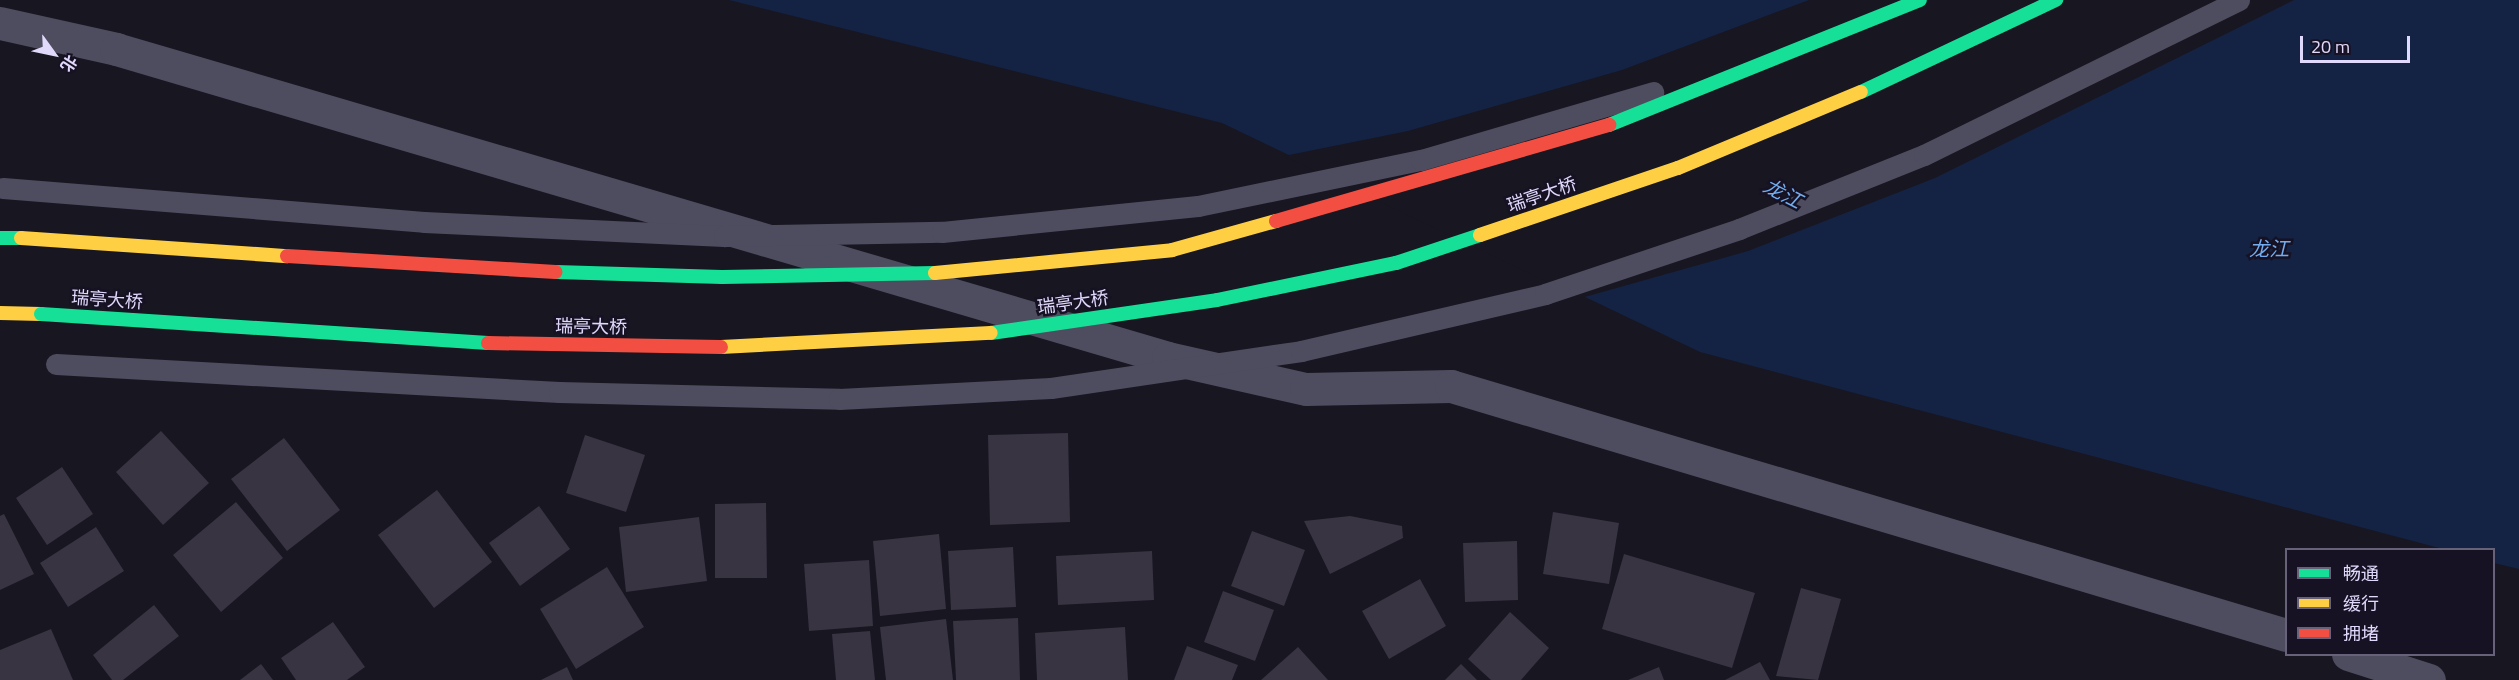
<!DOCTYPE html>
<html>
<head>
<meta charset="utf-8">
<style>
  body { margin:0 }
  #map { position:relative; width:2519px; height:680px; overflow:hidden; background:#181620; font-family:"Titillium Web","Noto Sans SC",sans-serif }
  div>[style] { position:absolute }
  .water>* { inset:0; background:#142343 }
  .pier>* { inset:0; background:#181620 }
  .building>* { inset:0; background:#383442 }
  .street>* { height:33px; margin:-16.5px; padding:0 16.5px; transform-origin:16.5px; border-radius:16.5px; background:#4e4c5f }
  .fast>* { height:14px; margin:-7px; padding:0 7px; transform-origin:7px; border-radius:7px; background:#16e098 }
  .slow>* { height:14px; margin:-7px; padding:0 7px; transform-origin:7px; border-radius:7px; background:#ffcf43 }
  .lane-bridge>* { height:21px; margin:-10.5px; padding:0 10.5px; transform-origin:10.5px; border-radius:10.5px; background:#4e4c5f }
  .fast-bridge>* { height:14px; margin:-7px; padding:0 7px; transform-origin:7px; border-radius:7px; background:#16e098 }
  .slow-bridge>* { height:14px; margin:-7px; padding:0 7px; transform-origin:7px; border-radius:7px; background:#ffcf43 }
  .jam-bridge>* { height:14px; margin:-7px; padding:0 7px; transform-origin:7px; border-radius:7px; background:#f24e42 }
  span { translate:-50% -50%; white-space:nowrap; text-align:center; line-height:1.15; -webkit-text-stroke:5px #161224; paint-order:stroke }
  .street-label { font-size:18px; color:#e0d9fb }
  .water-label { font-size:20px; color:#73adef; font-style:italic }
  .legend { position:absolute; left:2285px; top:548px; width:210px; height:108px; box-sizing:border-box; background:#161224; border:2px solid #67627a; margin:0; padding:8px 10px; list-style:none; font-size:18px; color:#e0d9fb }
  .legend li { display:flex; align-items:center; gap:12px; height:30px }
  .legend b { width:30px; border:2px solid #67627a }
  .north { position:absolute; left:24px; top:24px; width:60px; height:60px; -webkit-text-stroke:4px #161224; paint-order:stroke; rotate:123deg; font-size:16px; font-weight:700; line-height:24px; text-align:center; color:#e0d9fb }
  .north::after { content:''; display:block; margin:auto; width:21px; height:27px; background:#e0d9fb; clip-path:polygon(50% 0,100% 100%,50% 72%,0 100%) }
  .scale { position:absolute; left:2300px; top:36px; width:110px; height:27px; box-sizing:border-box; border:3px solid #e0d9fb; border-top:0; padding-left:8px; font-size:18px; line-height:21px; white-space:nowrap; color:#e0d9fb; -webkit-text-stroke:4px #161224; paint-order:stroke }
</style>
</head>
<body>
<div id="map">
  <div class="water">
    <i style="clip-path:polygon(729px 0,2519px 0,2519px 569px,2494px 563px,2494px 550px,2443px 549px,1700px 352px,1222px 123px)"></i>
  </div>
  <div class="pier">
    <i style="clip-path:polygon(1809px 0,2294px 0,1935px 178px,1748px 251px,1581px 298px,1284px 156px,1408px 131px,1622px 70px)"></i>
  </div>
  <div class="building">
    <i style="clip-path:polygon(161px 431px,209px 483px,163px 525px,116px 472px)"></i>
    <i style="clip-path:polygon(1068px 433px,1070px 522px,990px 525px,988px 435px)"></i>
    <i style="clip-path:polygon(585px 435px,645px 455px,626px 512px,566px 493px)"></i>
    <i style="clip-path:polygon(284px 438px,340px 510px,287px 551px,231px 479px)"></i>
    <i style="clip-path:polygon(62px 467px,93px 514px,47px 545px,16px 498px)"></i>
    <i style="clip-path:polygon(437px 490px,492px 562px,434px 608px,378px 535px)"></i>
    <i style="clip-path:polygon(236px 502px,283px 558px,221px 612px,173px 555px)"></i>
    <i style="clip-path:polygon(766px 503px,767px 578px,715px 578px,715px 504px)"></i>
    <i style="clip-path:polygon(539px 506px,570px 549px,520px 586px,489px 543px)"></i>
    <i style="clip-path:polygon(1553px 512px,1619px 523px,1609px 584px,1543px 574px)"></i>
    <i style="clip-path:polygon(4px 514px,34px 574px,0 590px,0 516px)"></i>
    <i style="clip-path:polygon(1350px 516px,1402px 526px,1403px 538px,1330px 574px,1304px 521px)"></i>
    <i style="clip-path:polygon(699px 517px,707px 581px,626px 592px,619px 527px)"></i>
    <i style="clip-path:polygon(96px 527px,124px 571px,68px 607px,40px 563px)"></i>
    <i style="clip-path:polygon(1252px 531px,1305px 550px,1284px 606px,1231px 586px)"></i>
    <i style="clip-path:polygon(939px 534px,946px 609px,880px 616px,873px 541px)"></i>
    <i style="clip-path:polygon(1517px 541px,1518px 600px,1465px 602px,1463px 543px)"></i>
    <i style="clip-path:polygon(1013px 547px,1016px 607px,951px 610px,948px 551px)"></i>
    <i style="clip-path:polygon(1152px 551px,1154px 600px,1058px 605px,1056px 556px)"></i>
    <i style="clip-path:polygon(1624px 554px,1755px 593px,1732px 668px,1602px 629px)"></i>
    <i style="clip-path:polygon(869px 560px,873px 626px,809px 631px,804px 564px)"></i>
    <i style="clip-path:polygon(607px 567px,644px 627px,576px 669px,540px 609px)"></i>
    <i style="clip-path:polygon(1420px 579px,1446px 626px,1389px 659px,1362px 611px)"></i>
    <i style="clip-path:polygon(1801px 588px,1841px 599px,1818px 680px,1776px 676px)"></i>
    <i style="clip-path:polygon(1223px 591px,1274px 610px,1255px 661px,1204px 642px)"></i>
    <i style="clip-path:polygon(154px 605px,179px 636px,123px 680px,112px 680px,93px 655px)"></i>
    <i style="clip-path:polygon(1510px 612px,1549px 648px,1521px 680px,1491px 680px,1468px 659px)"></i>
    <i style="clip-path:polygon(1018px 618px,1020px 680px,956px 680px,953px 621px)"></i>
    <i style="clip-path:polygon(946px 619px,953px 680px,886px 680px,880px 627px)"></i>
    <i style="clip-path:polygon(333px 622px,365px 667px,347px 680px,296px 680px,281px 658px)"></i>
    <i style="clip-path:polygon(1125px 627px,1128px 680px,1037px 680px,1035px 633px)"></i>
    <i style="clip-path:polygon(51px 629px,73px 680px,0 680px,0 650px)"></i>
    <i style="clip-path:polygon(870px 631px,875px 680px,836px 680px,832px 634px)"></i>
    <i style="clip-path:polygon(1187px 646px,1238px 665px,1232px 680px,1174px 680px)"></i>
    <i style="clip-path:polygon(1298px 647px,1328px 680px,1261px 680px)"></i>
    <i style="clip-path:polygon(1760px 662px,1770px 680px,1725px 680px)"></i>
    <i style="clip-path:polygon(261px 664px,273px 680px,240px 680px)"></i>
    <i style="clip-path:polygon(1461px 664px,1477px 680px,1445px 680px)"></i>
    <i style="clip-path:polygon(567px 667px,573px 680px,541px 680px)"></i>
    <i style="clip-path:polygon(1659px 667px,1664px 680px,1628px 680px)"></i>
  </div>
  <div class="street">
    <i style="left:0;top:23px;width:119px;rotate:12.6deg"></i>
    <i style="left:116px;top:49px;width:1096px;rotate:16.37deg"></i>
    <i style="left:1168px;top:358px;width:141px;rotate:12.7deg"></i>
    <i style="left:1306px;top:389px;width:145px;rotate:-1.2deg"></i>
    <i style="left:1451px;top:386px;width:871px;rotate:16.6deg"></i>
    <i style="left:2348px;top:654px;width:85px;rotate:17.8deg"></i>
  </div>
  <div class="fast">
    <i style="left:0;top:238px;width:21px"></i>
  </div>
  <div class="slow">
    <i style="left:0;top:313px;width:41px;rotate:1.4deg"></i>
  </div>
  <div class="lane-bridge">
    <i style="left:3px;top:188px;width:422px;rotate:4.6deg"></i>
    <i style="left:424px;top:222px;width:300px;rotate:2.7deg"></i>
    <i style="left:724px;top:236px;width:218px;rotate:-1.1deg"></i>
    <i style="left:942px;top:232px;width:257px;rotate:-5.8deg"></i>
    <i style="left:1198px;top:206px;width:228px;rotate:-11.7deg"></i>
    <i style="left:1421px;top:160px;width:242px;rotate:-16.3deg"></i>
    <i style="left:56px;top:364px;width:504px;rotate:3.19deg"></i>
    <i style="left:559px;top:392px;width:280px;rotate:1.4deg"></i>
    <i style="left:839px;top:399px;width:212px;rotate:-3deg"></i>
    <i style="left:1051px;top:388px;width:253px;rotate:-8.4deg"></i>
    <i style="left:1301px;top:351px;width:251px;rotate:-13.1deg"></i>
    <i style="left:1545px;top:294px;width:205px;rotate:-18.5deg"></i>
    <i style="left:1739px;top:229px;width:199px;rotate:-21.8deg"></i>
    <i style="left:1924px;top:155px;width:351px;rotate:-26.2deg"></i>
  </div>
  <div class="fast-bridge">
    <i style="left:1861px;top:92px;width:216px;rotate:-25.3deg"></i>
    <i style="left:1609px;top:125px;width:335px;rotate:-21.9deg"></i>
    <i style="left:556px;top:272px;width:166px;rotate:1.7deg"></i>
    <i style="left:722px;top:277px;width:213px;rotate:-1.1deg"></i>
    <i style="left:41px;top:314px;width:448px;rotate:3.7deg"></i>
    <i style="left:991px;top:333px;width:228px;rotate:-8.3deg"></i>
    <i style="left:1217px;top:300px;width:183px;rotate:-11.7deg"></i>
    <i style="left:1396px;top:263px;width:89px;rotate:-18.4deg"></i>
  </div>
  <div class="slow-bridge">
    <i style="left:1480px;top:235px;width:209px;rotate:-18.7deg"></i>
    <i style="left:1678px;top:168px;width:198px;rotate:-22.6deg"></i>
    <i style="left:21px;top:238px;width:267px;rotate:3.9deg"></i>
    <i style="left:935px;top:273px;width:238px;rotate:-5.5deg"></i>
    <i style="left:1172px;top:250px;width:108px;rotate:-15.6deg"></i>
    <i style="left:721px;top:347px;width:270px;rotate:-3deg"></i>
  </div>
  <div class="jam-bridge">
    <i style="left:1276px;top:221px;width:347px;rotate:-16.1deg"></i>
    <i style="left:287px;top:256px;width:269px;rotate:3.4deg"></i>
    <i style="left:488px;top:343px;width:233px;rotate:1deg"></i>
  </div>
  <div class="street-label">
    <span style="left:1542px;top:195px;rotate:-19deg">瑞亭大桥</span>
    <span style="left:107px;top:300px;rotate:4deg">瑞亭大桥</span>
    <span style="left:1073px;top:303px;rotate:-8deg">瑞亭大桥</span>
    <span style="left:591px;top:327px;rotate:1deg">瑞亭大桥</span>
  </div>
  <div class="water-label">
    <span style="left:1783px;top:193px;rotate:27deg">龙江</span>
    <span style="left:2269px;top:248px">龙江</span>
  </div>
  <ul class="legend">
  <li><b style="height:8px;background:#16e098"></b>畅通</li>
  <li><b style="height:8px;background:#ffcf43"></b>缓行</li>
  <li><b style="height:8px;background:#f24e42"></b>拥堵</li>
  </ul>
  <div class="north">北</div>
  <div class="scale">20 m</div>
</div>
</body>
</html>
